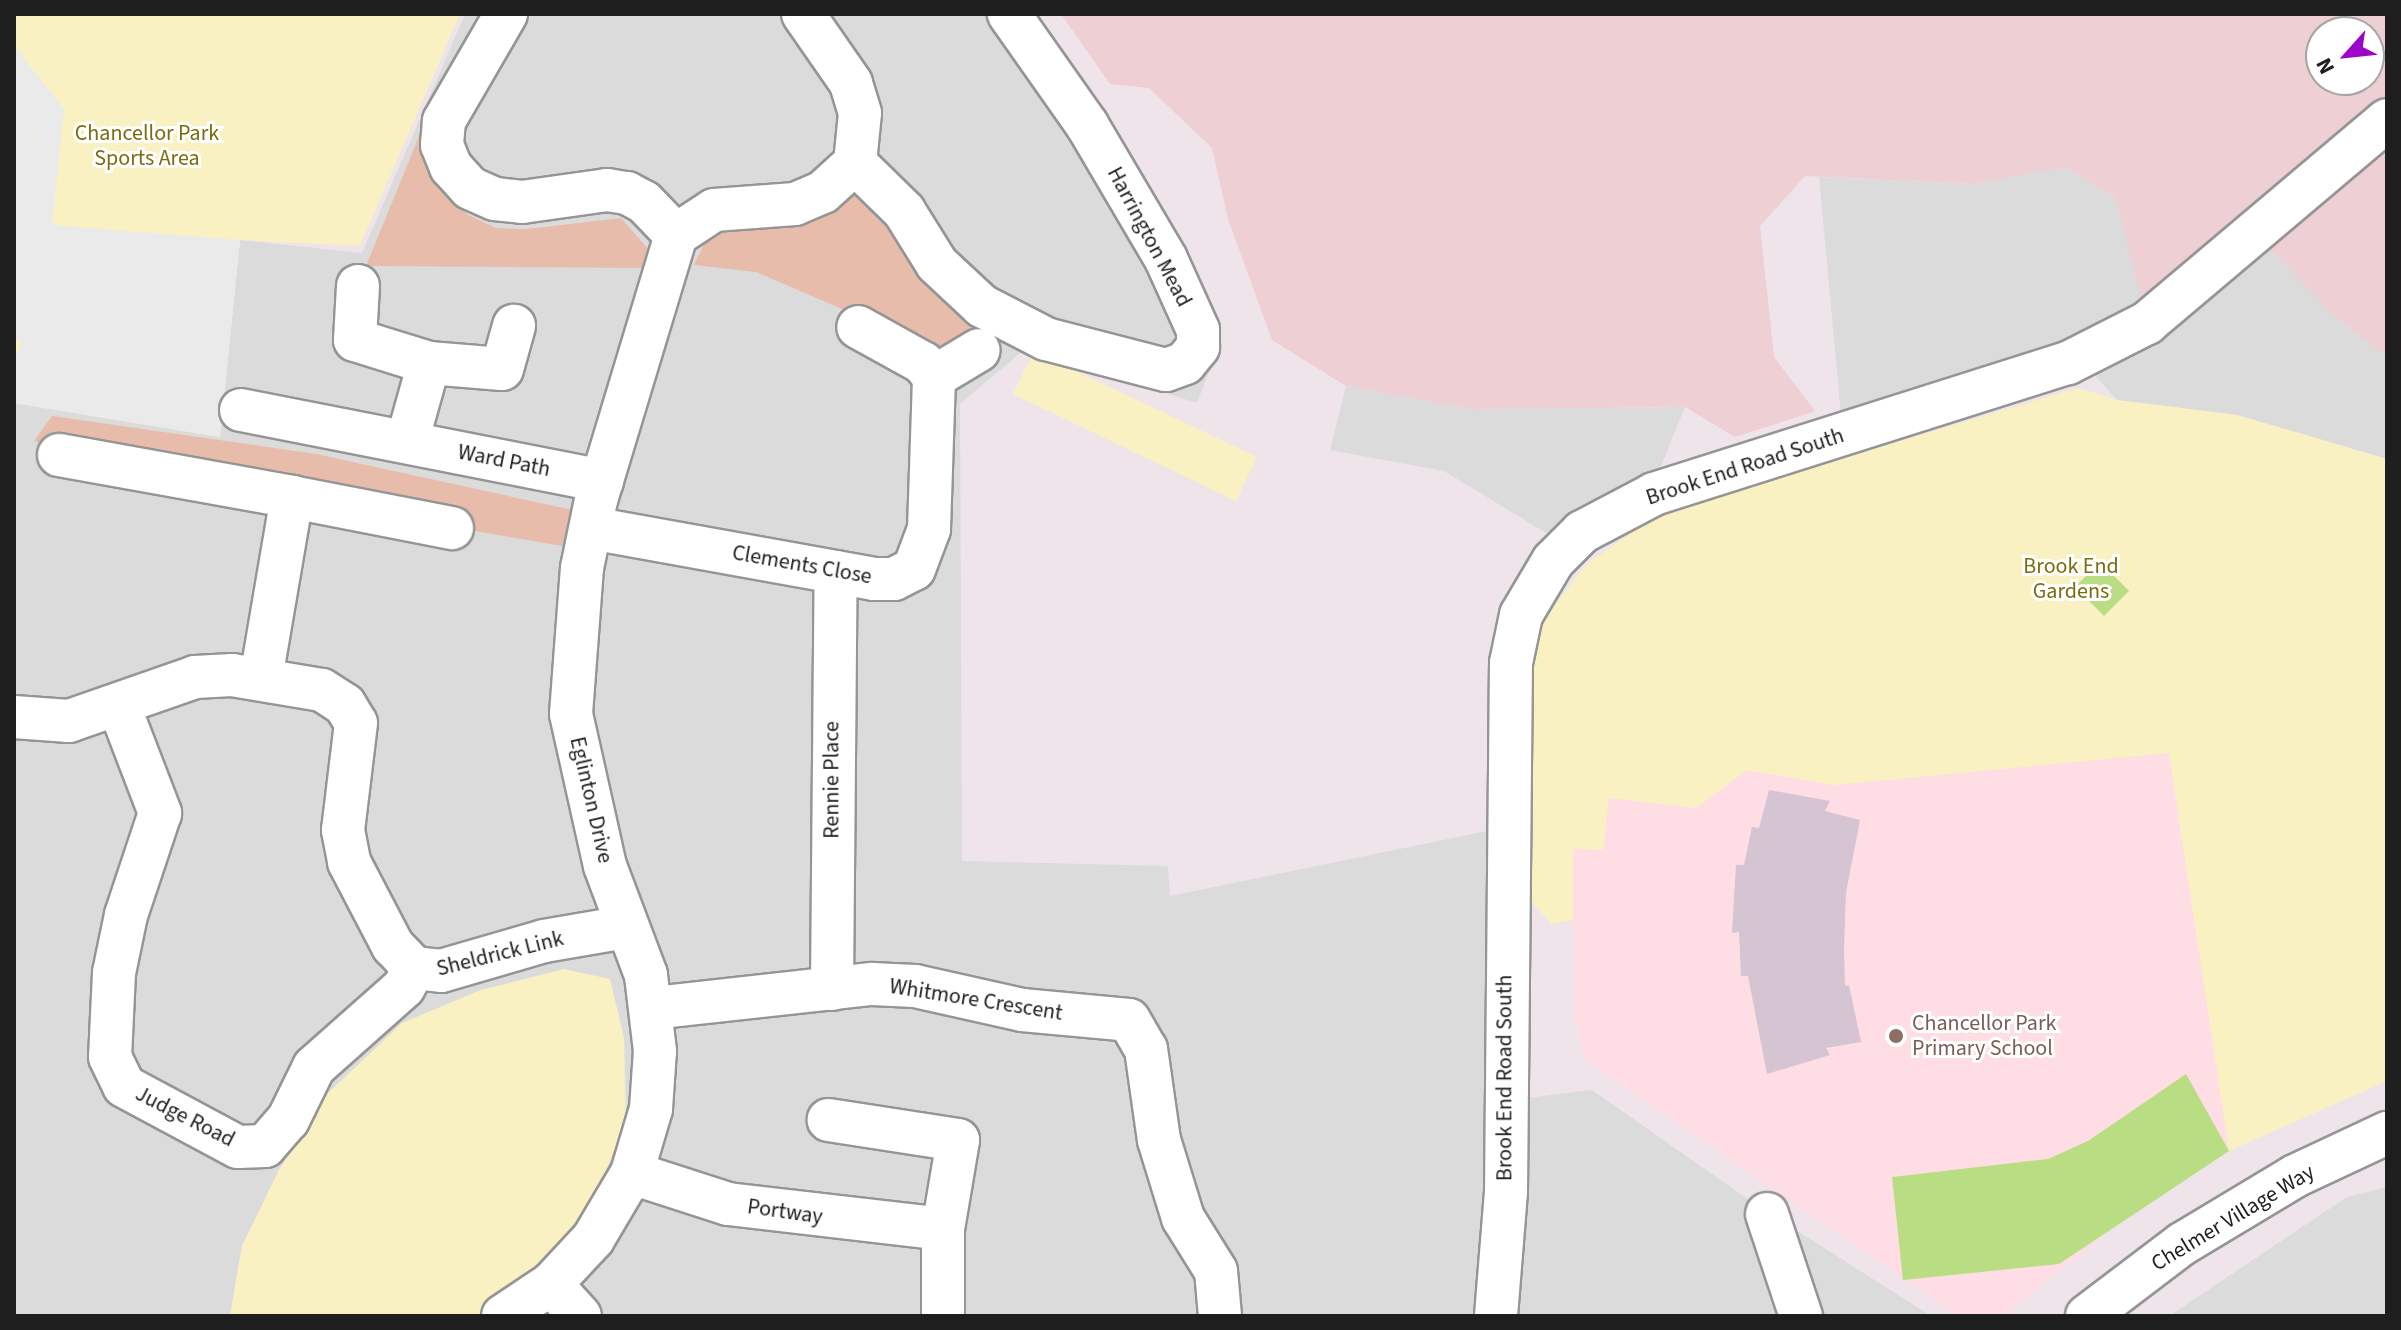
<!DOCTYPE html>
<html>
<head>
<meta charset="utf-8">
<style>
  body { margin:0 }
  #map { position:relative; width:2401px; height:1330px; overflow:hidden; background:#efe4ea; font-family:"Source Sans 3",sans-serif }
  div>[style] { position:absolute }
  .residential>* { inset:0; background:#dcdbdc }
  .education>* { inset:0; background:#ffdde4 }
  .farmland>* { inset:0; background:#edcfd4 }
  .grass>* { inset:0; background:#e8bcaa }
  .park>* { inset:0; background:#f9f1c1 }
  .pitch>* { inset:0; background:#b9dd82 }
  .parking>* { inset:0; background:#eaeaea }
  .building>* { inset:0; background:#d5c4d2 }
  .roads { filter:drop-shadow(2px 0 #959595) drop-shadow(-2px 0 #959595) drop-shadow(0 2px #959595) drop-shadow(0 -2px #959595) }
  .minor>* { height:42px; margin:-21px; padding:0 21px; transform-origin:21px; border-radius:21px; background:#fff }
  .dots>* { width:22px; height:22px; translate:-50% -50%; box-sizing:border-box; border:4px solid #fff; border-radius:50% }
  span { translate:-50% -50%; white-space:nowrap; text-align:center; line-height:1.15; -webkit-text-stroke:6px #fff; paint-order:stroke }
  .park-label { font-size:22px; color:#7b6c0d }
  .street-label { font-size:22px; color:#1e1e1e }
  .education-label { font-size:22px; color:#785e54 }
  .left { translate:0 -50%; text-align:left }
  .frame { position:absolute; inset:0; border:16px solid #1e1e1e; pointer-events:none }
  .north { position:absolute; left:2305px; top:16px; width:80px; height:80px; box-sizing:border-box; background:#fff; border:2px solid #a5a5a5; border-radius:50%; rotate:243deg; font-size:22px; font-weight:700; line-height:32px; text-align:center; color:#1e1e1e }
  .north::after { content:''; display:block; margin:auto; width:28px; height:36px; background:#9d03c9; clip-path:polygon(50% 0,100% 100%,50% 72%,0 100%) }
</style>
</head>
<body>
<div id="map">
  <div class="residential">
    <i style="clip-path:polygon(465px 14px,1033px 14px,1116px 141px,1220px 343px,1197px 403px,1025px 349px,960px 404px,962px 861px,1168px 866px,1170px 896px,1487px 831px,1492px 1102px,1592px 1090px,1749px 1200px,1931px 1316px,486px 1316px,279px 1170px,242px 1246px,230px 1316px,14px 1316px,14px 403px,219px 436px,240px 240px,362px 253px)"></i>
    <i style="clip-path:polygon(2066px 167px,2116px 198px,2255px 231px,2331px 313px,2387px 358px,2387px 459px,2237px 415px,2117px 400px,2092px 372px,1841px 415px,1819px 177px,1974px 184px)"></i>
    <i style="clip-path:polygon(1346px 386px,1470px 409px,1685px 407px,1652px 488px,1546px 533px,1444px 471px,1330px 450px)"></i>
    <i style="clip-path:polygon(2387px 1187px,2387px 1316px,2169px 1316px,2347px 1197px)"></i>
  </div>
  <div class="education">
    <i style="clip-path:polygon(2169px 753px,2229px 1151px,2133px 1212px,2003px 1316px,1958px 1316px,1585px 1060px,1573px 1013px,1573px 848px,1603px 850px,1608px 798px,1696px 808px,1747px 770px,1834px 785px)"></i>
  </div>
  <div class="farmland">
    <i style="clip-path:polygon(evenodd,1061px 14px,2387px 14px,2387px 358px,2331px 313px,2255px 232px,2147px 323px,2116px 198px,2066px 167px,1974px 184px,1805px 176px,1760px 226px,1774px 357px,1815px 411px,1735px 437px,1685px 407px,1470px 409px,1346px 386px,1272px 340px,1228px 219px,1212px 148px,1149px 88px,1110px 84px,1061px 14px,2321px 32px,2369px 32px,2369px 80px,2321px 80px,2321px 32px)"></i>
  </div>
  <div class="grass">
    <i style="clip-path:polygon(422px 129px,428px 130px,449px 195px,468px 215px,496px 228px,527px 229px,621px 218px,650px 251px,644px 268px,366px 266px)"></i>
    <i style="clip-path:polygon(859px 187px,993px 322px,937px 350px,756px 272px,694px 265px,704px 244px,723px 233px,794px 226px,819px 217px)"></i>
    <i style="clip-path:polygon(52px 416px,316px 454px,577px 511px,568px 547px,210px 486px,34px 441px)"></i>
  </div>
  <div class="park">
    <i style="clip-path:polygon(14px 14px,460px 14px,360px 246px,240px 240px,220px 437px,14px 403px)"></i>
    <i style="clip-path:polygon(1034px 351px,1257px 457px,1236px 501px,1013px 394px)"></i>
    <i style="clip-path:polygon(2078px 388px,2117px 400px,2237px 415px,2387px 459px,2387px 1081px,2229px 1151px,2169px 753px,1834px 785px,1747px 770px,1696px 808px,1609px 798px,1603px 850px,1573px 849px,1573px 920px,1552px 924px,1530px 901px,1525px 695px,1543px 621px,1586px 564px,1662px 512px)"></i>
    <i style="clip-path:polygon(564px 969px,610px 979px,624px 1038px,626px 1119px,597px 1194px,565px 1249px,486px 1316px,230px 1316px,242px 1246px,279px 1170px,328px 1093px,402px 1023px,481px 990px)"></i>
  </div>
  <div class="pitch">
    <i style="clip-path:polygon(2100px 562px,2129px 591px,2104px 616px,2075px 587px)"></i>
    <i style="clip-path:polygon(2186px 1074px,2229px 1151px,2059px 1264px,1903px 1280px,1892px 1177px,2048px 1159px,2088px 1141px)"></i>
  </div>
  <div class="parking">
    <i style="clip-path:polygon(14px 46px,64px 109px,52px 225px,240px 240px,220px 437px,14px 403px,14px 364px,21px 341px,14px 340px)"></i>
  </div>
  <div class="building">
    <i style="clip-path:polygon(1769px 790px,1830px 801px,1825px 811px,1860px 820px,1846px 893px,1844px 948px,1845px 986px,1849px 985px,1861px 1042px,1826px 1048px,1830px 1055px,1767px 1074px,1748px 976px,1741px 976px,1739px 932px,1732px 933px,1736px 865px,1744px 865px,1752px 827px,1759px 828px)"></i>
  </div>
  <div class="roads">
    <div class="minor">
      <i style="left:506px;top:14px;width:124px;rotate:120.1deg"></i>
      <i style="left:444px;top:121px;width:24px;rotate:95deg"></i>
      <i style="left:442px;top:145px;width:24px;rotate:68deg"></i>
      <i style="left:451px;top:167px;width:28px;rotate:48deg"></i>
      <i style="left:470px;top:188px;width:27px;rotate:24deg"></i>
      <i style="left:495px;top:199px;width:27px;rotate:6deg"></i>
      <i style="left:522px;top:202px;width:86px;rotate:-8deg"></i>
      <i style="left:607px;top:190px;width:20px;rotate:9deg"></i>
      <i style="left:627px;top:193px;width:19px;rotate:28deg"></i>
      <i style="left:644px;top:202px;width:46px;rotate:45.9deg"></i>
      <i style="left:855px;top:163px;width:69px;rotate:44.4deg"></i>
      <i style="left:904px;top:211px;width:62px;rotate:58.1deg"></i>
      <i style="left:937px;top:264px;width:62px;rotate:43deg"></i>
      <i style="left:982px;top:306px;width:72px;rotate:27.3deg"></i>
      <i style="left:1046px;top:339px;width:124px;rotate:14.5deg"></i>
      <i style="left:1166px;top:370px;width:20px;rotate:-20deg"></i>
      <i style="left:1185px;top:363px;width:21px;rotate:-51deg"></i>
      <i style="left:1198px;top:347px;width:17px;rotate:-90deg"></i>
      <i style="left:1198px;top:330px;width:78px;rotate:-114.3deg"></i>
      <i style="left:1166px;top:259px;width:156px;rotate:-120.5deg"></i>
      <i style="left:1087px;top:125px;width:136px;rotate:-125.1deg"></i>
      <i style="left:358px;top:286px;width:54px;rotate:93.2deg"></i>
      <i style="left:355px;top:340px;width:77px;rotate:17.3deg"></i>
      <i style="left:429px;top:363px;width:82px;rotate:105.6deg"></i>
      <i style="left:429px;top:363px;width:73px;rotate:4.7deg"></i>
      <i style="left:502px;top:369px;width:45px;rotate:-74.4deg"></i>
      <i style="left:934px;top:377px;width:52px;rotate:-31deg"></i>
      <i style="left:241px;top:410px;width:368px;rotate:11.1deg"></i>
      <i style="left:59px;top:455px;width:237px;rotate:10.2deg"></i>
      <i style="left:292px;top:497px;width:185px;rotate:99.7deg"></i>
      <i style="left:292px;top:497px;width:163px;rotate:11deg"></i>
      <i style="left:591px;top:528px;width:288px;rotate:10.2deg"></i>
      <i style="left:874px;top:579px;width:20px"></i>
      <i style="left:894px;top:579px;width:22px;rotate:-27deg"></i>
      <i style="left:914px;top:569px;width:43px;rotate:-69.4deg"></i>
      <i style="left:929px;top:529px;width:152px;rotate:-88.1deg"></i>
      <i style="left:934px;top:377px;width:18px;rotate:-128deg"></i>
      <i style="left:923px;top:363px;width:74px;rotate:-151deg"></i>
      <i style="left:119px;top:706px;width:115px;rotate:69deg"></i>
      <i style="left:160px;top:813px;width:108px;rotate:108.4deg"></i>
      <i style="left:126px;top:915px;width:59px;rotate:101.7deg"></i>
      <i style="left:114px;top:973px;width:84px;rotate:92.7deg"></i>
      <i style="left:110px;top:1057px;width:32px;rotate:64deg"></i>
      <i style="left:124px;top:1086px;width:129px;rotate:28.2deg"></i>
      <i style="left:238px;top:1147px;width:27px;rotate:-2deg"></i>
      <i style="left:265px;top:1146px;width:35px;rotate:-49deg"></i>
      <i style="left:288px;top:1120px;width:59px;rotate:-63.9deg"></i>
      <i style="left:314px;top:1067px;width:120px;rotate:-41.6deg"></i>
      <i style="left:404px;top:987px;width:21px;rotate:-62deg"></i>
      <i style="left:14px;top:717px;width:55px;rotate:4.2deg"></i>
      <i style="left:69px;top:721px;width:133px;rotate:-19.2deg"></i>
      <i style="left:195px;top:677px;width:37px;rotate:-3deg"></i>
      <i style="left:232px;top:675px;width:91px;rotate:9.5deg"></i>
      <i style="left:322px;top:690px;width:27px;rotate:33deg"></i>
      <i style="left:345px;top:705px;width:21px;rotate:59deg"></i>
      <i style="left:356px;top:723px;width:108px;rotate:96.9deg"></i>
      <i style="left:343px;top:830px;width:33px;rotate:79deg"></i>
      <i style="left:349px;top:862px;width:95px;rotate:62.4deg"></i>
      <i style="left:393px;top:946px;width:30px;rotate:46deg"></i>
      <i style="left:414px;top:968px;width:27px;rotate:6deg"></i>
      <i style="left:441px;top:971px;width:107px;rotate:-16.2deg"></i>
      <i style="left:544px;top:941px;width:83px;rotate:-9.7deg"></i>
      <i style="left:832px;top:989px;width:417px;rotate:-89.5deg"></i>
      <i style="left:653px;top:1008px;width:220px;rotate:-6.3deg"></i>
      <i style="left:872px;top:984px;width:43px;rotate:2.7deg"></i>
      <i style="left:915px;top:986px;width:110px;rotate:12.6deg"></i>
      <i style="left:1022px;top:1010px;width:107px;rotate:5.3deg"></i>
      <i style="left:1129px;top:1020px;width:34px;rotate:60deg"></i>
      <i style="left:1146px;top:1049px;width:92px;rotate:81.9deg"></i>
      <i style="left:1159px;top:1140px;width:82px;rotate:72.9deg"></i>
      <i style="left:1183px;top:1218px;width:62px;rotate:58.1deg"></i>
      <i style="left:1216px;top:1271px;width:45px;rotate:84.9deg"></i>
      <i style="left:632px;top:1173px;width:101px;rotate:17.9deg"></i>
      <i style="left:728px;top:1204px;width:216px;rotate:6.6deg"></i>
      <i style="left:943px;top:1229px;width:90px;rotate:-80.4deg"></i>
      <i style="left:958px;top:1140px;width:131px;rotate:-171.2deg"></i>
      <i style="left:1767px;top:1214px;width:108px;rotate:71.6deg"></i>
      <i style="left:551px;top:1284px;width:43px;rotate:47.8deg"></i>
      <i style="left:503px;top:1316px;width:58px;rotate:-33.7deg"></i>
      <i style="left:551px;top:1284px;width:62px;rotate:-47deg"></i>
      <i style="left:593px;top:1239px;width:77px;rotate:-59.4deg"></i>
      <i style="left:632px;top:1173px;width:67px;rotate:-73.5deg"></i>
      <i style="left:651px;top:1109px;width:58px;rotate:-86.1deg"></i>
      <i style="left:655px;top:1051px;width:77px;rotate:-96.8deg"></i>
      <i style="left:646px;top:975px;width:116px;rotate:-110.6deg"></i>
      <i style="left:605px;top:866px;width:156px;rotate:-102.6deg"></i>
      <i style="left:571px;top:714px;width:146px;rotate:-85.7deg"></i>
      <i style="left:582px;top:568px;width:69px;rotate:-78.4deg"></i>
      <i style="left:596px;top:500px;width:277px;rotate:-73.2deg"></i>
      <i style="left:676px;top:235px;width:45px;rotate:-33.3deg"></i>
      <i style="left:714px;top:210px;width:81px;rotate:-4.2deg"></i>
      <i style="left:795px;top:204px;width:30px;rotate:-23deg"></i>
      <i style="left:823px;top:192px;width:43px;rotate:-42.2deg"></i>
      <i style="left:855px;top:163px;width:50px;rotate:-84.3deg"></i>
      <i style="left:860px;top:113px;width:31px;rotate:-107deg"></i>
      <i style="left:851px;top:83px;width:84px;rotate:-124.8deg"></i>
      <i style="left:943px;top:1316px;width:87px;rotate:-90deg"></i>
      <i style="left:1496px;top:1316px;width:125px;rotate:-85.4deg"></i>
      <i style="left:1506px;top:1191px;width:528px;rotate:-89.46deg"></i>
      <i style="left:1511px;top:663px;width:49px;rotate:-78.2deg"></i>
      <i style="left:1521px;top:615px;width:63px;rotate:-59.3deg"></i>
      <i style="left:1553px;top:561px;width:41px;rotate:-45deg"></i>
      <i style="left:1582px;top:532px;width:81px;rotate:-27.8deg"></i>
      <i style="left:1654px;top:494px;width:434px;rotate:-17.6deg"></i>
      <i style="left:2068px;top:363px;width:89px;rotate:-26.9deg"></i>
      <i style="left:2147px;top:323px;width:314px;rotate:-40.2deg"></i>
      <i style="left:2087px;top:1316px;width:119px;rotate:-37.2deg"></i>
      <i style="left:2182px;top:1244px;width:132px;rotate:-31deg"></i>
      <i style="left:2295px;top:1176px;width:102px;rotate:-25.1deg"></i>
    </div>
  </div>
  <div class="dots">
    <i style="left:1896px;top:1036px;background:#8d6e63"></i>
  </div>
  <div class="park-label">
    <span style="left:147px;top:146px">Chancellor Park<br>Sports Area</span>
    <span style="left:2071px;top:579px">Brook End<br>Gardens</span>
  </div>
  <div class="street-label">
    <span style="left:1149px;top:237px;rotate:62deg">Harrington Mead</span>
    <span style="left:504px;top:461px;rotate:11deg">Ward Path</span>
    <span style="left:1745px;top:467px;rotate:-18deg">Brook End Road South</span>
    <span style="left:802px;top:565px;rotate:10deg">Clements Close</span>
    <span style="left:832px;top:780px;rotate:-90deg">Rennie Place</span>
    <span style="left:591px;top:800px;rotate:77deg">Eglinton Drive</span>
    <span style="left:500px;top:954px;rotate:-14deg">Sheldrick Link</span>
    <span style="left:976px;top:1000px;rotate:9deg">Whitmore Crescent</span>
    <span style="left:1505px;top:1078px;rotate:-90deg">Brook End Road South</span>
    <span style="left:185px;top:1117px;rotate:27deg">Judge Road</span>
    <span style="left:785px;top:1212px;rotate:8deg">Portway</span>
    <span style="left:2233px;top:1218px;rotate:-31deg">Chelmer Village Way</span>
  </div>
  <div class="education-label">
    <span class="left" style="left:1912px;top:1036px">Chancellor Park<br>Primary School</span>
  </div>
  <div class="frame"></div>
  <div class="north">N</div>
</div>
</body>
</html>
